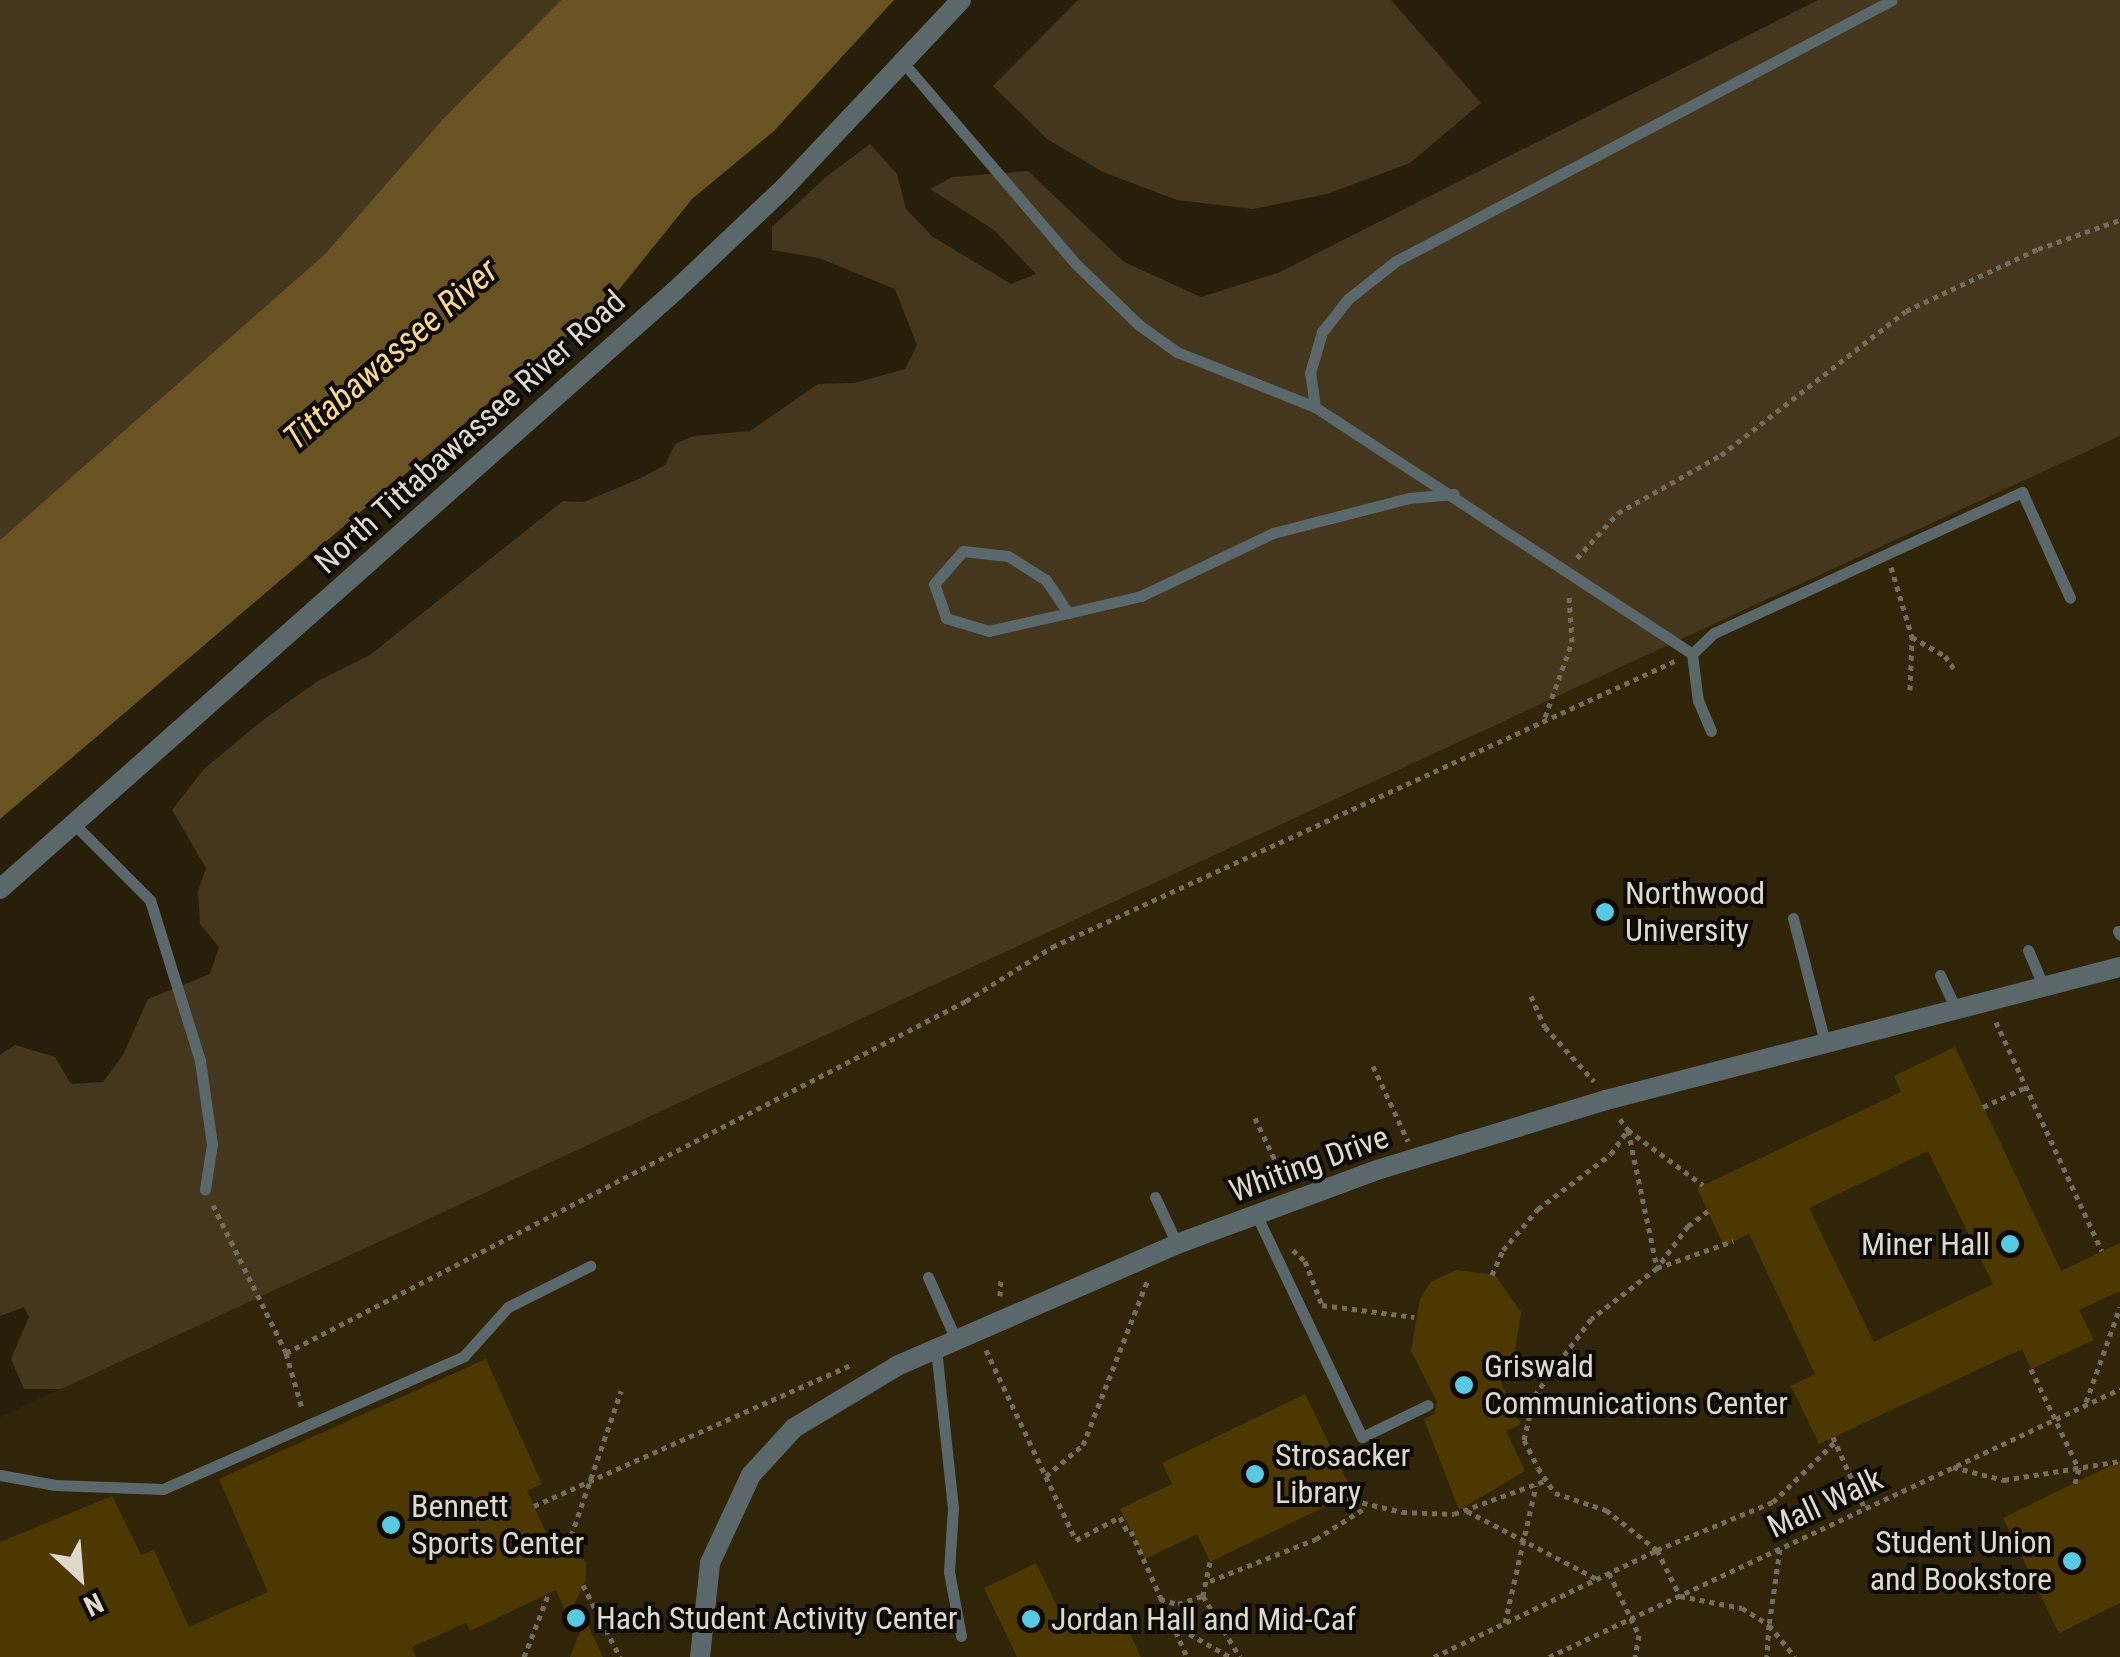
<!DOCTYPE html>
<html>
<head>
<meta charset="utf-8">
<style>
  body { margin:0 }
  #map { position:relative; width:2120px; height:1657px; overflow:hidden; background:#281f0b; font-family:"Roboto Condensed",sans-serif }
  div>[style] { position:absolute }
  .built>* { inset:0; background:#312509 }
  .green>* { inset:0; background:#44371d }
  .water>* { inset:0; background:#6a5323 }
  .building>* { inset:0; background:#4e3802 }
  .path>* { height:5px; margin-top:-2.5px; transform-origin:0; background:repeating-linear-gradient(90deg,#746d5c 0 5px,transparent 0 10px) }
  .service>* { height:11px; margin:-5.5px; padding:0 5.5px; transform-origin:5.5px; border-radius:5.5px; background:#5b686b }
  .minor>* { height:20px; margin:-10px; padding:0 10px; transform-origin:10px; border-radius:10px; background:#5b686b }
  .dots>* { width:28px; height:28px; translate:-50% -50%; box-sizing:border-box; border:5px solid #0d0903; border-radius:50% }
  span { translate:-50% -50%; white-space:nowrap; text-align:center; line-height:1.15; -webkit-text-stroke:8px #0d0903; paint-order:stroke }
  .street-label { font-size:32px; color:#dfd9cd }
  .poi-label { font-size:32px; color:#dfd9cd }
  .left { translate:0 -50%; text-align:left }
  .right { translate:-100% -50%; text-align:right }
  .water-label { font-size:35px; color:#fed88e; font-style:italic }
  .north { position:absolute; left:30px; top:1527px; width:100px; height:100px; -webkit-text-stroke:8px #0d0903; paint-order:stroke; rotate:154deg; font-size:28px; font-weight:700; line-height:40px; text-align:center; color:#dfd9cd }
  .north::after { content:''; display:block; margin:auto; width:35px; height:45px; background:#dfd9cd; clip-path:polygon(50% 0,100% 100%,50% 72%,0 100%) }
</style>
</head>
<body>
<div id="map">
  <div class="built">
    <i style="clip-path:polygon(2120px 436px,2120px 1657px,0 1657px,0 1417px)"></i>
  </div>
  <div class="green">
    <i style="clip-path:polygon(0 0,561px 0,442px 120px,324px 255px,0 540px)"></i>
    <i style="clip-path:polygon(1078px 0,1391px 0,1481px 103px,1410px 163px,1327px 194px,1253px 209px,1177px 200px,1103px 172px,1047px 139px,993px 86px)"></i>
    <i style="clip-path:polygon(1818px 0,2120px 0,2120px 436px,61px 1389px,24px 1389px,11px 1359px,29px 1317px,24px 1307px,0 1316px,0 1055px,15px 1045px,55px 1057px,71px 1084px,103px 1082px,123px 1055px,148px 999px,210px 974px,219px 947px,200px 924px,198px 892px,206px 868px,172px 810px,204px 769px,263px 720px,318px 681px,370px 655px,563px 501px,584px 502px,639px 479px,665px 465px,675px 444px,694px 436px,750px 431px,818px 384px,855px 383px,905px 369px,917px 345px,895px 289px,819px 258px,772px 250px,772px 227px,826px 177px,870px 144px,897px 174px,906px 209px,933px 237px,1011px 284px,1036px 274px,994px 230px,930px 189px,953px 177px,1028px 171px,1124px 262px,1201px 297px,1278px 273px)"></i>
  </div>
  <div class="water">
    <i style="clip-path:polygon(561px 0,894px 0,774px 131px,692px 199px,613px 297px,0 819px,0 540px,324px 255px,442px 120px)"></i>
  </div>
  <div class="building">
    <i style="clip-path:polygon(evenodd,1955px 1047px,2061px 1271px,2120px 1243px,2120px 1291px,2079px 1310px,2094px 1340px,2031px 1369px,2022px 1349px,1819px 1444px,1791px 1386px,1815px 1374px,1749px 1234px,1724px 1246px,1697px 1188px,1901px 1092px,1894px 1076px,1955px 1047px,1928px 1151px,1993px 1284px,1874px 1342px,1809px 1208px,1928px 1151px)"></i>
    <i style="clip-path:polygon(1456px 1270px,1495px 1275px,1521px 1312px,1515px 1352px,1497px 1375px,1521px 1424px,1506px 1431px,1525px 1471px,1459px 1510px,1424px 1419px,1434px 1414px,1437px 1402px,1411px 1351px,1420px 1299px,1431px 1282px)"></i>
    <i style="clip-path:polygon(486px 1359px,542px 1484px,527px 1491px,550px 1541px,575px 1548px,586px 1562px,586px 1579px,568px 1618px,556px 1590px,470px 1631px,466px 1623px,412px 1647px,416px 1657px,0 1657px,0 1542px,112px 1496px,141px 1555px,154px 1550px,189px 1627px,268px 1592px,219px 1479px)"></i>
    <i style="clip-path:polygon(1305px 1394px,1353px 1493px,1210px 1562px,1197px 1534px,1145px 1559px,1120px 1509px,1172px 1484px,1162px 1463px)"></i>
    <i style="clip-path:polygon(2120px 1461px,2120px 1603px,2059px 1633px,2003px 1518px)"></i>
    <i style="clip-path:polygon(1036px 1563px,1069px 1631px,1118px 1608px,1141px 1657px,1017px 1657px,984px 1588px)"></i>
    <i style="clip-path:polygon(585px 1619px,603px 1657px,570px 1657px)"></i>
  </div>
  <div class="path">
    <i style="left:1577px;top:558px;width:61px;rotate:-47.7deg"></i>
    <i style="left:1618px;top:513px;width:118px;rotate:-29.4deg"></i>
    <i style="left:1721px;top:455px;width:234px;rotate:-37.9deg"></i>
    <i style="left:1906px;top:311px;width:146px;rotate:-25.2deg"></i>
    <i style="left:2038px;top:249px;width:87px;rotate:-19.5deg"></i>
    <i style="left:1891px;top:567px;width:73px;rotate:73.3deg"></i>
    <i style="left:1912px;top:637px;width:38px;rotate:30deg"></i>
    <i style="left:1945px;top:656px;width:16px;rotate:55deg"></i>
    <i style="left:1910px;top:690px;width:53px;rotate:-87.8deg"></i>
    <i style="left:1545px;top:717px;width:80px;rotate:-70.2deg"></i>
    <i style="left:1572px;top:642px;width:47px;rotate:-93.7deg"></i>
    <i style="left:1531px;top:996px;width:34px;rotate:66deg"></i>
    <i style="left:1545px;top:1027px;width:73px;rotate:47.8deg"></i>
    <i style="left:1996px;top:1022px;width:252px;rotate:65.2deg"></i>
    <i style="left:1373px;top:1066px;width:83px;rotate:65deg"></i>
    <i style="left:1983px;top:1107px;width:47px;rotate:-24.9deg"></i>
    <i style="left:1255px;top:1118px;width:72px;rotate:64.5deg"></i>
    <i style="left:1620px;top:1119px;width:14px;rotate:54deg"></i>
    <i style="left:1628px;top:1130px;width:141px;rotate:78.1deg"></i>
    <i style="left:1657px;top:1268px;width:83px;rotate:142.3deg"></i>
    <i style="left:1591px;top:1319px;width:96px;rotate:126.5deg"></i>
    <i style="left:1534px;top:1396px;width:45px;rotate:102.8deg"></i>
    <i style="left:1524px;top:1440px;width:31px;rotate:63deg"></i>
    <i style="left:1538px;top:1468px;width:30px;rotate:56deg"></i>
    <i style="left:1555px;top:1493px;width:54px;rotate:18.4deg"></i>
    <i style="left:1606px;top:1510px;width:65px;rotate:38.1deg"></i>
    <i style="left:1657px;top:1550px;width:126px;rotate:-22.5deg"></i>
    <i style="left:1773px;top:1502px;width:86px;rotate:-44.1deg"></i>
    <i style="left:213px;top:1205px;width:165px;rotate:63.7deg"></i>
    <i style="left:286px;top:1353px;width:766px;rotate:-27.37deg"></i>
    <i style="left:966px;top:1001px;width:102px;rotate:-32.1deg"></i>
    <i style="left:1052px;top:947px;width:686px;rotate:-24.66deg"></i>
    <i style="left:1708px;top:1211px;width:25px;rotate:143deg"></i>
    <i style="left:1688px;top:1226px;width:52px;rotate:126.4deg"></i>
    <i style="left:1657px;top:1268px;width:81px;rotate:-19.6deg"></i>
    <i style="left:1293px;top:1250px;width:16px;rotate:43deg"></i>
    <i style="left:1305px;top:1261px;width:47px;rotate:68.9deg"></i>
    <i style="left:1322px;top:1305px;width:93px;rotate:7.4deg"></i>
    <i style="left:1492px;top:1275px;width:27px;rotate:-66deg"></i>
    <i style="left:1503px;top:1250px;width:54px;rotate:-49.5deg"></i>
    <i style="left:1538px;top:1209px;width:91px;rotate:-37deg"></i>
    <i style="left:1611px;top:1154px;width:29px;rotate:-55deg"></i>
    <i style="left:1628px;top:1130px;width:93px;rotate:36.3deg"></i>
    <i style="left:1000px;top:1296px;width:19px;rotate:-87deg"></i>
    <i style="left:986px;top:1350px;width:210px;rotate:64.7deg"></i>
    <i style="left:1076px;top:1540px;width:50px;rotate:-27.6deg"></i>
    <i style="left:1120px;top:1517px;width:18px;rotate:63deg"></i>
    <i style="left:286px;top:1353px;width:57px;rotate:73.8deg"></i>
    <i style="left:2031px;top:1369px;width:111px;rotate:64.4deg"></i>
    <i style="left:2079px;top:1469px;width:15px;rotate:106deg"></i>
    <i style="left:2086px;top:1402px;width:101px;rotate:-70.3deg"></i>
    <i style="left:1833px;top:1437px;width:79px;rotate:66deg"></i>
    <i style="left:1953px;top:1467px;width:53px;rotate:14.3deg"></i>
    <i style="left:2004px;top:1480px;width:118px;rotate:-9.3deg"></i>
    <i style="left:1046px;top:1476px;width:48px;rotate:-40deg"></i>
    <i style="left:1083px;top:1445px;width:178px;rotate:-68.6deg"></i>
    <i style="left:1343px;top:1498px;width:61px;rotate:13.3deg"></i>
    <i style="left:1402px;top:1512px;width:52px;rotate:2.2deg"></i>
    <i style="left:1454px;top:1514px;width:99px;rotate:-20.1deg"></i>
    <i style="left:534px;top:1506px;width:347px;rotate:-24deg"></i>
    <i style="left:1467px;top:1511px;width:147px;rotate:27.6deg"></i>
    <i style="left:1131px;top:1531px;width:138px;rotate:66deg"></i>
    <i style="left:568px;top:1545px;width:163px;rotate:-71deg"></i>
    <i style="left:1780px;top:1549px;width:77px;rotate:98.2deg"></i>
    <i style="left:1769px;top:1625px;width:41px;rotate:50.9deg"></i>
    <i style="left:1210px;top:1562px;width:35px;rotate:102deg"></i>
    <i style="left:1203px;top:1596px;width:71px;rotate:58.8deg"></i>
    <i style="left:1609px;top:1573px;width:69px;rotate:64.2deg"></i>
    <i style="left:1639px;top:1635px;width:22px;rotate:100deg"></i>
    <i style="left:1210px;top:1581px;width:114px;rotate:-21.6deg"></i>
    <i style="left:1316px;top:1539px;width:58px;rotate:-32.3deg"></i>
    <i style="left:583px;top:1585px;width:81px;rotate:62.8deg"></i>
    <i style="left:1160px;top:1599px;width:19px;rotate:16deg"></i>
    <i style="left:1178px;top:1604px;width:26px;rotate:-18deg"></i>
    <i style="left:1505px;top:1623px;width:141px;rotate:-77.3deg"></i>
    <i style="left:1172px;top:1624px;width:67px;rotate:29.6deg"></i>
    <i style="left:524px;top:1657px;width:69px;rotate:-68.7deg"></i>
    <i style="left:1434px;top:1657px;width:247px;rotate:-25.6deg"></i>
    <i style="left:1657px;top:1550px;width:51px;rotate:63.4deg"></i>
    <i style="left:1680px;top:1596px;width:63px;rotate:11deg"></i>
    <i style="left:1742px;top:1608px;width:32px;rotate:32deg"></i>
    <i style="left:1769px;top:1625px;width:32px;rotate:94deg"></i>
    <i style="left:1549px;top:1657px;width:631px;rotate:-25.14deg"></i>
  </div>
  <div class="service">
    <i style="left:901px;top:60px;width:269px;rotate:49.4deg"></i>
    <i style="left:1076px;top:264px;width:88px;rotate:44.1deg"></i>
    <i style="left:1139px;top:325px;width:47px;rotate:35.4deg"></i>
    <i style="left:1177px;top:352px;width:149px;rotate:21.7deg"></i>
    <i style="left:1315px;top:407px;width:451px;rotate:33.2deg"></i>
    <i style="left:1315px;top:407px;width:34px;rotate:-98deg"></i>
    <i style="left:1310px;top:373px;width:43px;rotate:-73.7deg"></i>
    <i style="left:1322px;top:332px;width:42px;rotate:-51.8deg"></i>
    <i style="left:1348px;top:299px;width:61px;rotate:-38.4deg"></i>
    <i style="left:1396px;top:261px;width:560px;rotate:-27.75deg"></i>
    <i style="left:1068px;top:613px;width:81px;rotate:167.2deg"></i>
    <i style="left:989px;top:631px;width:45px;rotate:-163.2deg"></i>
    <i style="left:946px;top:618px;width:36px;rotate:-109deg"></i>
    <i style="left:934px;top:584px;width:44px;rotate:-48.7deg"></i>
    <i style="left:963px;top:551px;width:45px;rotate:6.3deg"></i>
    <i style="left:1008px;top:556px;width:45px;rotate:32.3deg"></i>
    <i style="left:1046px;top:580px;width:40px;rotate:56deg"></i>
    <i style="left:1068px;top:613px;width:75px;rotate:-13.1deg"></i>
    <i style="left:1141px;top:596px;width:146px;rotate:-25.5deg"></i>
    <i style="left:1273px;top:533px;width:140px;rotate:-14.4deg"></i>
    <i style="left:1409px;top:498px;width:45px;rotate:-5.1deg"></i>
    <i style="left:1711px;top:731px;width:33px;rotate:-113deg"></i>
    <i style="left:1698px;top:701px;width:47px;rotate:-97.3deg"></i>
    <i style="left:1692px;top:654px;width:30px;rotate:-44deg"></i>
    <i style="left:1714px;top:633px;width:339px;rotate:-24.6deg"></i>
    <i style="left:2022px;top:492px;width:116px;rotate:65.6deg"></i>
    <i style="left:77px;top:827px;width:103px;rotate:45deg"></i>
    <i style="left:150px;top:900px;width:169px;rotate:72.7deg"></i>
    <i style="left:200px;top:1061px;width:84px;rotate:81.8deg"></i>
    <i style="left:212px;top:1144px;width:46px;rotate:98.8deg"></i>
    <i style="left:1793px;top:918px;width:129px;rotate:75.6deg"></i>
    <i style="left:2118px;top:931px;width:4px;rotate:63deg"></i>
    <i style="left:2028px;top:950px;width:39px;rotate:67deg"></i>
    <i style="left:1940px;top:975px;width:38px;rotate:65deg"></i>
    <i style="left:1155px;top:1197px;width:52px;rotate:64.9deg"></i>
    <i style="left:1256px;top:1214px;width:247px;rotate:64.6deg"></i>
    <i style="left:1362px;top:1437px;width:73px;rotate:-25.9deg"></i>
    <i style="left:928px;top:1277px;width:69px;rotate:66deg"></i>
    <i style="left:936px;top:1349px;width:160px;rotate:83.9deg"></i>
    <i style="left:953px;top:1508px;width:64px;rotate:93.6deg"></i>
    <i style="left:949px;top:1572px;width:65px;rotate:79.4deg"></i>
    <i style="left:0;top:1475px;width:56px;rotate:10.3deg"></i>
    <i style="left:55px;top:1485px;width:108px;rotate:2.1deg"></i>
    <i style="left:163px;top:1489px;width:329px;rotate:-23.8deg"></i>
    <i style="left:464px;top:1356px;width:66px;rotate:-48.1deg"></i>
    <i style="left:508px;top:1307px;width:92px;rotate:-26.6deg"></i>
  </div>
  <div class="minor">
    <i style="left:0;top:889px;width:902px;rotate:-41.54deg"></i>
    <i style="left:675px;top:291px;width:150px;rotate:-43.4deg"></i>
    <i style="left:784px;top:188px;width:258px;rotate:-46.7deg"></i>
    <i style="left:700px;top:1657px;width:95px;rotate:-83.9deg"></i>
    <i style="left:710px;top:1563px;width:97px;rotate:-65deg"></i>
    <i style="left:751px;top:1475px;width:64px;rotate:-47.5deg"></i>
    <i style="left:794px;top:1428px;width:122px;rotate:-31deg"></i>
    <i style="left:899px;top:1365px;width:303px;rotate:-23.5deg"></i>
    <i style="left:1177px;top:1244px;width:213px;rotate:-20.3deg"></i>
    <i style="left:1377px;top:1170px;width:239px;rotate:-17deg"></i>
    <i style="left:1606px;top:1100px;width:531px;rotate:-14.51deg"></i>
  </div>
  <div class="dots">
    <i style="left:1605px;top:912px;background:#57c9e2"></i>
    <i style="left:2010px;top:1244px;background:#57c9e2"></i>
    <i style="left:1464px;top:1385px;background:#57c9e2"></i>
    <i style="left:1255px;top:1474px;background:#57c9e2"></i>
    <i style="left:391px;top:1525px;background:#57c9e2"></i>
    <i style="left:2072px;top:1561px;background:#57c9e2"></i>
    <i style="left:576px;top:1618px;background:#57c9e2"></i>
    <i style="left:1031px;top:1619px;background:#57c9e2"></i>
  </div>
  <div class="street-label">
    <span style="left:470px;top:432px;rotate:-42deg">North Tittabawassee River Road</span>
    <span style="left:1309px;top:1164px;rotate:-20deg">Whiting Drive</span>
    <span style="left:1825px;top:1503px;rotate:-25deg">Mall Walk</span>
  </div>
  <div class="poi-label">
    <span class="left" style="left:1625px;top:912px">Northwood<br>University</span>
    <span class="right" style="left:1990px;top:1244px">Miner Hall</span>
    <span class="left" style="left:1484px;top:1385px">Griswald<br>Communications Center</span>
    <span class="left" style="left:1275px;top:1474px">Strosacker<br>Library</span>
    <span class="left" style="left:411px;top:1525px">Bennett<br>Sports Center</span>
    <span class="right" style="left:2052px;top:1561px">Student Union<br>and Bookstore</span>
    <span class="left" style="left:596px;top:1618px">Hach Student Activity Center</span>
    <span class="left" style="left:1051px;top:1619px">Jordan Hall and Mid-Caf</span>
  </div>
  <div class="water-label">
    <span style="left:391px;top:355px;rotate:-41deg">Tittabawassee River</span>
  </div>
  <div class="north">N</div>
</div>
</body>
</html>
